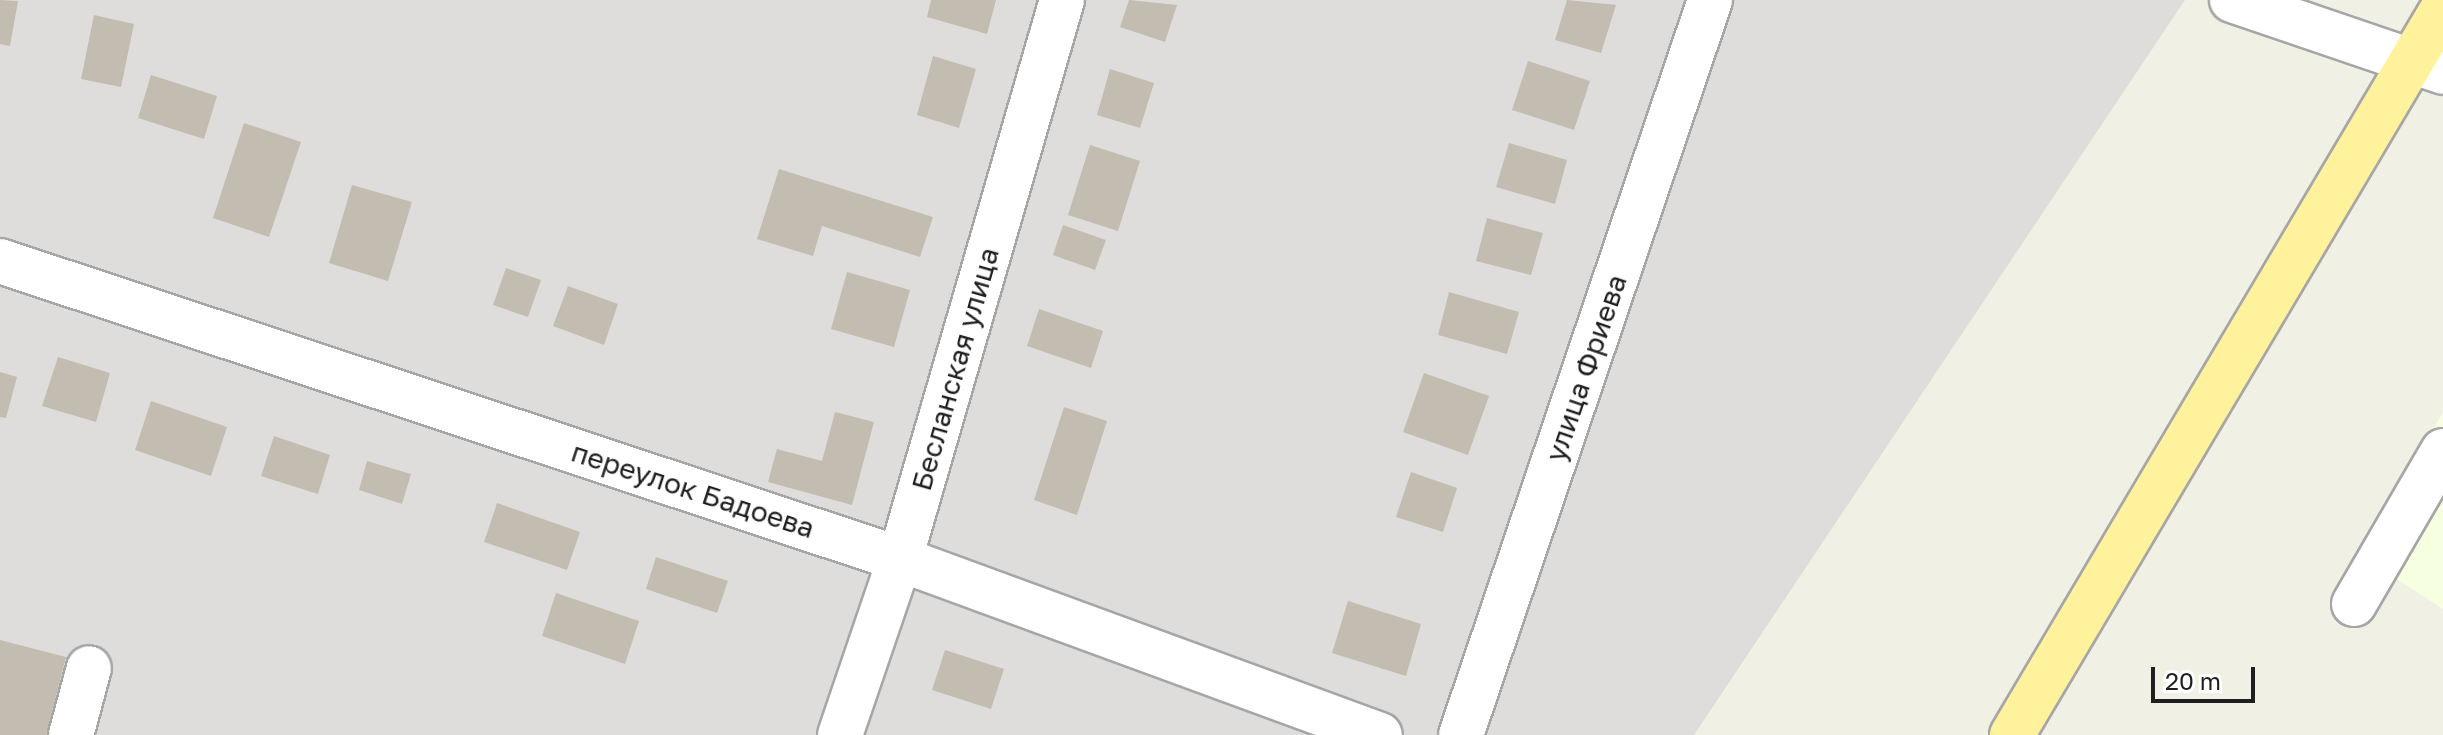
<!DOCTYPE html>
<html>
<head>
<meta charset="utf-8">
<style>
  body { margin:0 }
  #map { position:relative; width:2443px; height:735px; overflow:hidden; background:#f1f0e5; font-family:"Golos Text",sans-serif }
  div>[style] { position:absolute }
  .residential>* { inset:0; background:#dedddc }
  .education>* { inset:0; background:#f6ffe0 }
  .building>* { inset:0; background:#c2bdb0 }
  .roads { filter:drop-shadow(2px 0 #a6a6a6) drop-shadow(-2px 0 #a6a6a6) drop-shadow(0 2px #a6a6a6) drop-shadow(0 -2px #a6a6a6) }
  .minor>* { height:44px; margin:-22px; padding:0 22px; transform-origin:22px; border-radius:22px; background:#fff }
  .major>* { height:44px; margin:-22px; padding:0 22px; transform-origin:22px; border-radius:22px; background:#fff29c }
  span { translate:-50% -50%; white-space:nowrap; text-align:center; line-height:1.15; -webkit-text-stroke:6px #fff; paint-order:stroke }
  .street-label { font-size:28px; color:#1f1f1f }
  .scale { position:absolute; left:2151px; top:667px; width:104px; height:36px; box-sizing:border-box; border:4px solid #1f1f1f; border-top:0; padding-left:10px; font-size:24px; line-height:28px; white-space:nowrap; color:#1f1f1f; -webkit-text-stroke:6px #fff; paint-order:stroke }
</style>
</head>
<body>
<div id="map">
  <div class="residential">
    <i style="clip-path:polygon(0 0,2185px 0,1694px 735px,0 735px)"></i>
  </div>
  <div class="education">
    <i style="clip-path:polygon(2443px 412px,2443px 609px,2361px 556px)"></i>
  </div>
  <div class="building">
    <i style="clip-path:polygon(0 0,18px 1px,10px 46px,0 44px)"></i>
    <i style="clip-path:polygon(931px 0,996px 0,987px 34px,927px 17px)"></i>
    <i style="clip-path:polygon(1129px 0,1177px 5px,1165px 42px,1120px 27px)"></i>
    <i style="clip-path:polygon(1567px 0,1616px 5px,1601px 53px,1555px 40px)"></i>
    <i style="clip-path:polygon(94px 15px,134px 24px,121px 87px,81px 79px)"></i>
    <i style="clip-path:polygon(933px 56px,976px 69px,959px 128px,917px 115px)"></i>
    <i style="clip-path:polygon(1528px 61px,1590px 81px,1574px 130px,1512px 110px)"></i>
    <i style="clip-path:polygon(1110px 69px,1154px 83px,1140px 128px,1097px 115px)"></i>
    <i style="clip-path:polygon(151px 75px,217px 96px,204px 139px,138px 118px)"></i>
    <i style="clip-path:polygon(244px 123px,301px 142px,269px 237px,213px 218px)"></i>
    <i style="clip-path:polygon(1509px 143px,1567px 160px,1555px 204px,1496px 187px)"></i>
    <i style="clip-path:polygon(1090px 145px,1140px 161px,1118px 231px,1068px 215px)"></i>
    <i style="clip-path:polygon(779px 169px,933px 217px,920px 257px,822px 226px,813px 256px,757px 239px)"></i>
    <i style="clip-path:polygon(352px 185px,412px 202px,388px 281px,329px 263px)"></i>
    <i style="clip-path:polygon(1487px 218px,1543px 233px,1531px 275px,1476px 261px)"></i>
    <i style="clip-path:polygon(1063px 225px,1106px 240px,1095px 270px,1053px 255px)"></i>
    <i style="clip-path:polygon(506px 268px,541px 280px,528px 317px,493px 305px)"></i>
    <i style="clip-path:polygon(847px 272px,910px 290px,894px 347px,831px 329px)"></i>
    <i style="clip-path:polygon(568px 286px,618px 304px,604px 345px,553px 326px)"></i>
    <i style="clip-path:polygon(1449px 292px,1519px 312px,1507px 354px,1438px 335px)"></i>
    <i style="clip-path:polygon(1039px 309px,1103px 331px,1091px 368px,1027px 346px)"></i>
    <i style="clip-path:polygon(58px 357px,110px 373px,96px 422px,42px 406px)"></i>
    <i style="clip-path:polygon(0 372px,17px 377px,6px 418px,0 417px)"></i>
    <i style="clip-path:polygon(1424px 373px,1489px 396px,1468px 455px,1403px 432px)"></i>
    <i style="clip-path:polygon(151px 401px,227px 427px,211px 476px,135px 450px)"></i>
    <i style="clip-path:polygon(1064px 407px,1107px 421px,1077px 515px,1034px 500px)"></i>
    <i style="clip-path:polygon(835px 412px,874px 422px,852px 505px,768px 482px,777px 449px,822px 461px)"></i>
    <i style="clip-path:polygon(274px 436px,330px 455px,318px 494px,261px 476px)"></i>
    <i style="clip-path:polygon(367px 461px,411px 474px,402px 504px,359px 490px)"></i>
    <i style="clip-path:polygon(1411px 472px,1457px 488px,1443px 532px,1396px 517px)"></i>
    <i style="clip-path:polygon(497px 503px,580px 532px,567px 570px,484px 542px)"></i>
    <i style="clip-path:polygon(656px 557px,728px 581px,717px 613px,646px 589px)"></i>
    <i style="clip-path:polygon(556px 593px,639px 621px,625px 664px,542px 636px)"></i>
    <i style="clip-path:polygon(1348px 601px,1421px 624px,1406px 676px,1332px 653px)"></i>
    <i style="clip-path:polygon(0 640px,66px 657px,46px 735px,0 735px)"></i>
    <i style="clip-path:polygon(945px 650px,1004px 669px,991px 709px,932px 690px)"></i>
  </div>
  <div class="roads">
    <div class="minor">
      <i style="left:2232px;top:0;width:223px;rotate:18.8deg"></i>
      <i style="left:0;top:261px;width:948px;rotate:18.32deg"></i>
      <i style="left:900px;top:559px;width:511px;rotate:20.14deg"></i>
      <i style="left:2354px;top:604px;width:177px;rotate:-59.8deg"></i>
      <i style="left:71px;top:735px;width:69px;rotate:-75deg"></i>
      <i style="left:840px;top:735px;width:186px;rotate:-71.2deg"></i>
      <i style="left:900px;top:559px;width:582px;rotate:-73.84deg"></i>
      <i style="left:1461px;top:735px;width:776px;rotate:-71.28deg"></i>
    </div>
    <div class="major">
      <i style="left:2012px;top:735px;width:845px;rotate:-59.34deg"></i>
    </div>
  </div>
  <div class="street-label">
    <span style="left:1586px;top:368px;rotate:-71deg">улица Фриева</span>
    <span style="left:955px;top:369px;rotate:-74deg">Бесланская улица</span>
    <span style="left:693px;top:490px;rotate:18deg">переулок Бадоева</span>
  </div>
  <div class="scale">20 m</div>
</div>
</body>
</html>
